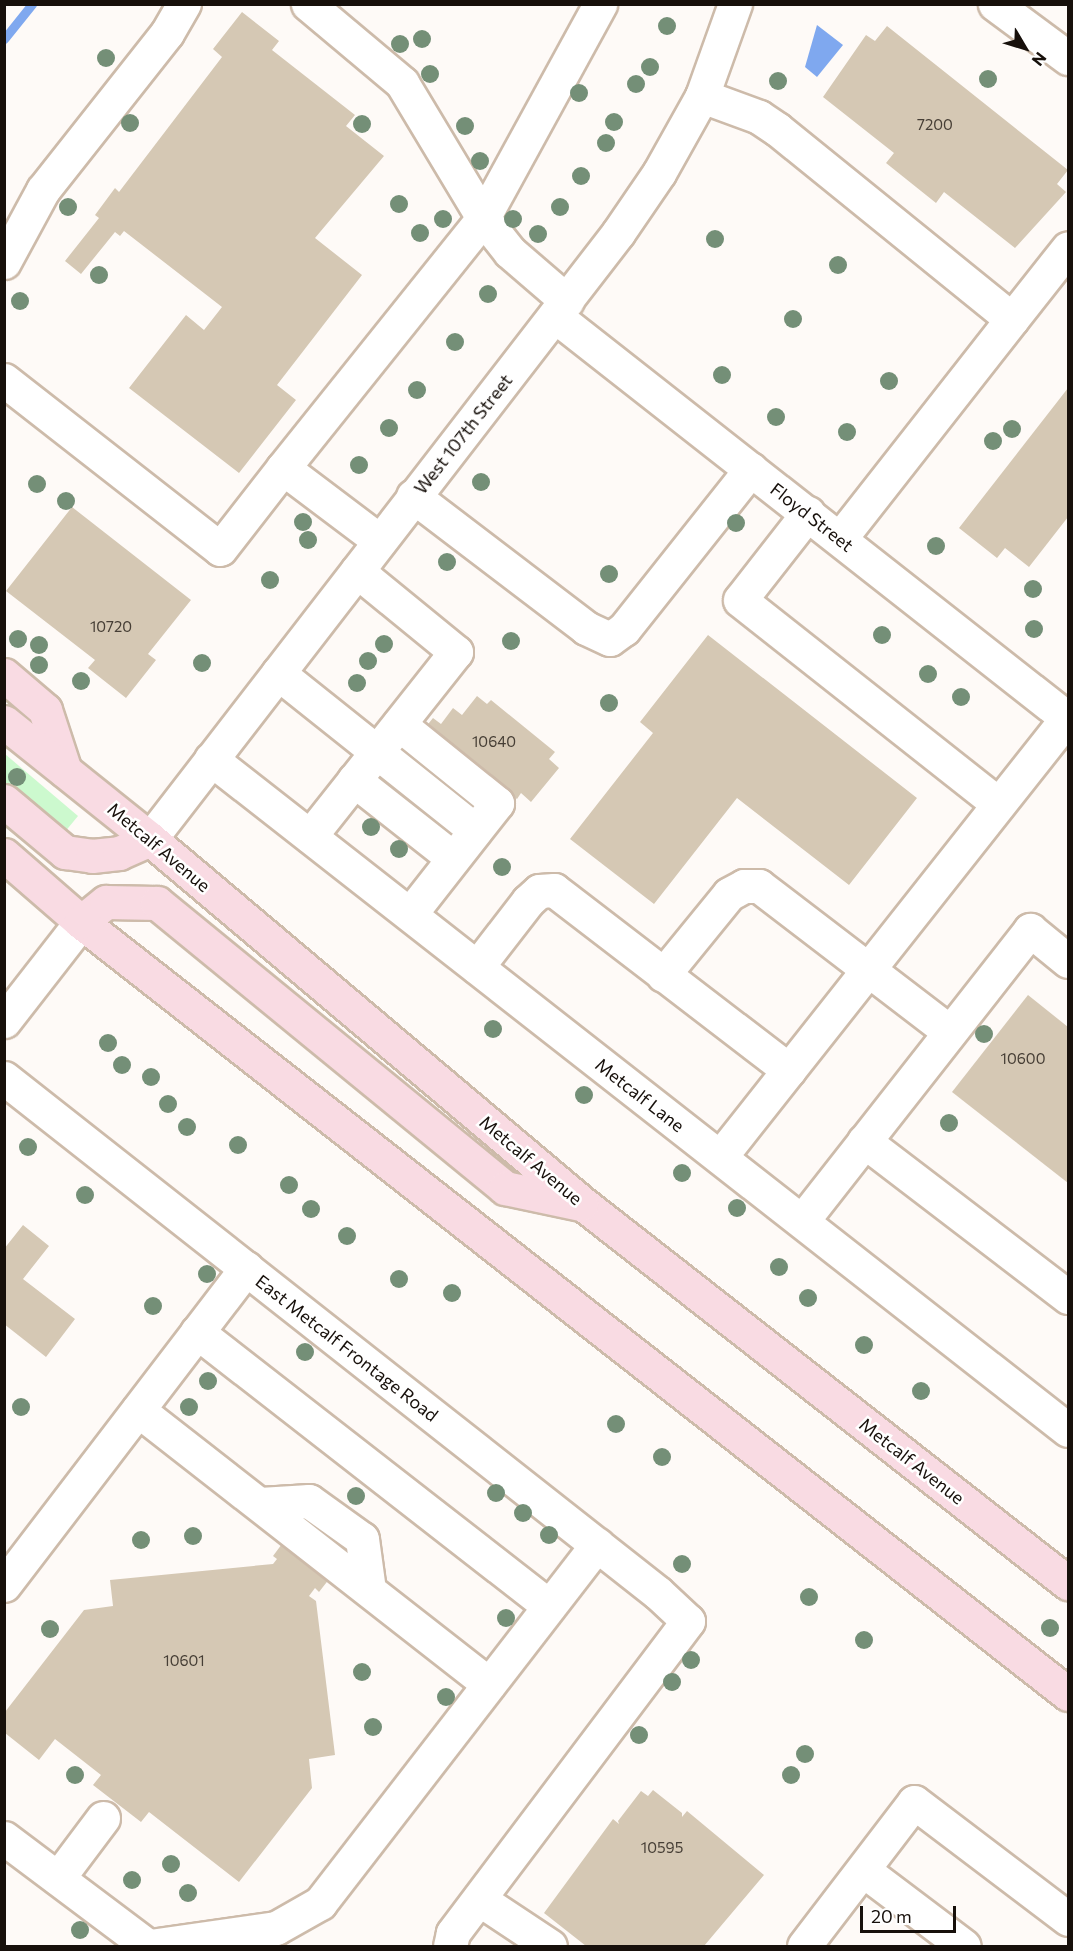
<!DOCTYPE html>
<html>
<head>
<meta charset="utf-8">
<style>
  body { margin:0 }
  #map { position:relative; width:1073px; height:1951px; overflow:hidden; background:#fefaf7; font-family:Commissioner,sans-serif }
  div>[style] { position:absolute }
  .green>* { inset:0; background:#ccf9ce }
  .water>* { inset:0; background:#7fa8ef }
  .stream>* { height:9px; margin:-4.5px; padding:0 4.5px; transform-origin:4.5px; border-radius:4.5px; background:#7fa8ef }
  .building>* { inset:0; background:#d5c8b4 }
  .roads { filter:drop-shadow(2px 0 #cdbbaa) drop-shadow(-2px 0 #cdbbaa) drop-shadow(0 2px #cdbbaa) drop-shadow(0 -2px #cdbbaa) }
  .minor>* { height:33px; margin:-16.5px; padding:0 16.5px; transform-origin:16.5px; border-radius:16.5px; background:#fff }
  .major>* { height:33px; margin:-16.5px; padding:0 16.5px; transform-origin:16.5px; border-radius:16.5px; background:#f9dbe3 }
  .trees>* { width:18px; height:18px; margin:-9px; border-radius:50%; background:#748f77 }
  span { translate:-50% -50%; white-space:nowrap; text-align:center; line-height:1.15; -webkit-text-stroke:5px #fff; paint-order:stroke }
  .number-label { font-size:15px; color:#463e35 }
  .number-label span { -webkit-text-stroke-width:0 }
  .street-label { font-size:18px; color:#17100b }
  .frame { position:absolute; inset:0; border:6px solid #17100b; pointer-events:none }
  .north { position:absolute; left:995px; top:18px; width:60px; height:60px; -webkit-text-stroke:4px #fff; paint-order:stroke; rotate:128deg; font-size:16px; font-weight:700; line-height:24px; text-align:center; color:#17100b }
  .north::after { content:''; display:block; margin:auto; width:21px; height:27px; background:#17100b; clip-path:polygon(50% 0,100% 100%,50% 72%,0 100%) }
  .scale { position:absolute; left:860px; top:1906px; width:96px; height:27px; box-sizing:border-box; border:3px solid #17100b; border-top:0; padding-left:8px; font-size:18px; line-height:21px; white-space:nowrap; color:#17100b; -webkit-text-stroke:4px #fff; paint-order:stroke }
</style>
</head>
<body>
<div id="map">
  <div class="green">
    <i style="clip-path:polygon(5px 754px,78px 816px,64px 833px,5px 783px)"></i>
  </div>
  <div class="water">
    <i style="clip-path:polygon(817px 25px,843px 45px,817px 77px,805px 67px)"></i>
  </div>
  <div class="stream">
    <i style="left:4px;top:39px;width:45px;rotate:-51.3deg"></i>
  </div>
  <div class="building">
    <i style="clip-path:polygon(242px 12px,279px 41px,272px 50px,355px 115px,346px 126px,384px 156px,315px 238px,362px 275px,277px 385px,296px 400px,239px 473px,129px 388px,186px 315px,204px 330px,222px 307px,124px 231px,120px 236px,115px 232px,81px 274px,65px 261px,99px 218px,95px 215px,115px 188px,119px 192px,222px 57px,213px 49px)"></i>
    <i style="clip-path:polygon(887px 26px,1068px 170px,1057px 184px,1066px 192px,1015px 248px,944px 192px,936px 203px,886px 163px,894px 153px,823px 97px,866px 35px,875px 41px)"></i>
    <i style="clip-path:polygon(1068px 388px,1068px 517px,1029px 567px,1005px 548px,997px 558px,959px 528px)"></i>
    <i style="clip-path:polygon(72px 507px,191px 600px,148px 654px,156px 660px,126px 698px,88px 668px,95px 660px,6px 591px)"></i>
    <i style="clip-path:polygon(708px 635px,917px 798px,849px 885px,737px 798px,654px 904px,570px 839px,653px 733px,640px 722px)"></i>
    <i style="clip-path:polygon(477px 696px,487px 704px,491px 700px,555px 752px,549px 759px,559px 768px,531px 802px,521px 793px,517px 799px,468px 759px,416px 825px,374px 791px,433px 718px,441px 724px,453px 708px,462px 715px)"></i>
    <i style="clip-path:polygon(1028px 995px,1068px 1027px,1068px 1183px,952px 1092px)"></i>
    <i style="clip-path:polygon(23px 1225px,49px 1246px,23px 1279px,75px 1319px,46px 1357px,4px 1324px,4px 1249px)"></i>
    <i style="clip-path:polygon(308px 1509px,355px 1546px,319px 1592px,315px 1588px,309px 1596px,316px 1601px,335px 1755px,309px 1759px,312px 1788px,239px 1882px,149px 1812px,141px 1822px,93px 1785px,101px 1775px,55px 1739px,39px 1760px,5px 1733px,5px 1712px,84px 1610px,113px 1606px,110px 1580px,273px 1564px,277px 1559px,273px 1556px)"></i>
    <i style="clip-path:polygon(653px 1790px,682px 1813px,682px 1817px,687px 1811px,764px 1875px,704px 1946px,586px 1946px,544px 1913px,613px 1819px,619px 1824px,618px 1821px,641px 1791px,648px 1796px)"></i>
  </div>
  <div class="roads">
    <div class="minor">
      <i style="left:308px;top:4px;width:123px;rotate:40deg"></i>
      <i style="left:402px;top:83px;width:157px;rotate:59deg"></i>
      <i style="left:483px;top:218px;width:43px;rotate:51.5deg"></i>
      <i style="left:510px;top:252px;width:75px;rotate:40.7deg"></i>
      <i style="left:995px;top:4px;width:91px;rotate:36.5deg"></i>
      <i style="left:702px;top:96px;width:61px;rotate:20.2deg"></i>
      <i style="left:759px;top:117px;width:22px;rotate:34deg"></i>
      <i style="left:777px;top:129px;width:302px;rotate:39deg"></i>
      <i style="left:1012px;top:319px;width:278px;rotate:128.1deg"></i>
      <i style="left:4px;top:262px;width:82px;rotate:-61.6deg"></i>
      <i style="left:43px;top:190px;width:200px;rotate:-51.7deg"></i>
      <i style="left:167px;top:33px;width:34px;rotate:-60deg"></i>
      <i style="left:555px;top:316px;width:652px;rotate:38.15deg"></i>
      <i style="left:1012px;top:319px;width:90px;rotate:-51.7deg"></i>
      <i style="left:4px;top:380px;width:274px;rotate:38deg"></i>
      <i style="left:220px;top:549px;width:103px;rotate:-52.1deg"></i>
      <i style="left:283px;top:468px;width:121px;rotate:37deg"></i>
      <i style="left:283px;top:468px;width:320px;rotate:-51.3deg"></i>
      <i style="left:483px;top:218px;width:244px;rotate:-61.3deg"></i>
      <i style="left:413px;top:496px;width:218px;rotate:37.3deg"></i>
      <i style="left:586px;top:628px;width:26px;rotate:25deg"></i>
      <i style="left:610px;top:639px;width:17px;rotate:-36deg"></i>
      <i style="left:624px;top:629px;width:204px;rotate:-51.6deg"></i>
      <i style="left:808px;top:513px;width:110px;rotate:128deg"></i>
      <i style="left:740px;top:600px;width:329px;rotate:38.3deg"></i>
      <i style="left:278px;top:673px;width:252px;rotate:38.6deg"></i>
      <i style="left:399px;top:724px;width:126px;rotate:38.9deg"></i>
      <i style="left:497px;top:803px;width:141px;rotate:128.1deg"></i>
      <i style="left:211px;top:759px;width:1088px;rotate:38.06deg"></i>
      <i style="left:354px;top:780px;width:126px;rotate:38.2deg"></i>
      <i style="left:310px;top:836px;width:235px;rotate:-51.6deg"></i>
      <i style="left:456px;top:652px;width:128px;rotate:-140.7deg"></i>
      <i style="left:150px;top:839px;width:766px;rotate:-52.32deg"></i>
      <i style="left:618px;top:233px;width:73px;rotate:-55.7deg"></i>
      <i style="left:659px;top:173px;width:88px;rotate:-60.8deg"></i>
      <i style="left:702px;top:96px;width:98px;rotate:-70.3deg"></i>
      <i style="left:477px;top:967px;width:83px;rotate:-52.3deg"></i>
      <i style="left:528px;top:901px;width:15px;rotate:-42deg"></i>
      <i style="left:539px;top:891px;width:15px;rotate:-4deg"></i>
      <i style="left:554px;top:890px;width:296px;rotate:37.5deg"></i>
      <i style="left:663px;top:975px;width:104px;rotate:-50.8deg"></i>
      <i style="left:729px;top:894px;width:17px;rotate:-28deg"></i>
      <i style="left:744px;top:886px;width:15px"></i>
      <i style="left:759px;top:886px;width:240px;rotate:37.4deg"></i>
      <i style="left:4px;top:1021px;width:125px;rotate:-52.1deg"></i>
      <i style="left:4px;top:1078px;width:832px;rotate:38.22deg"></i>
      <i style="left:658px;top:1593px;width:41px;rotate:43deg"></i>
      <i style="left:688px;top:1621px;width:391px;rotate:127deg"></i>
      <i style="left:453px;top:1933px;width:13px;rotate:103deg"></i>
      <i style="left:864px;top:1141px;width:257px;rotate:37.4deg"></i>
      <i style="left:720px;top:1157px;width:560px;rotate:-51.68deg"></i>
      <i style="left:802px;top:1221px;width:370px;rotate:-51.9deg"></i>
      <i style="left:1030px;top:930px;width:49px;rotate:39.2deg"></i>
      <i style="left:197px;top:1332px;width:446px;rotate:37.9deg"></i>
      <i style="left:138px;top:1410px;width:445px;rotate:38deg"></i>
      <i style="left:260px;top:1504px;width:49px;rotate:-3.5deg"></i>
      <i style="left:309px;top:1501px;width:65px;rotate:35.6deg"></i>
      <i style="left:362px;top:1539px;width:51px;rotate:82.2deg"></i>
      <i style="left:4px;top:1585px;width:399px;rotate:-52.6deg"></i>
      <i style="left:4px;top:1838px;width:180px;rotate:36.9deg"></i>
      <i style="left:863px;top:1870px;width:126px;rotate:37deg"></i>
      <i style="left:58px;top:1878px;width:75px;rotate:-53.1deg"></i>
      <i style="left:479px;top:1899px;width:85px;rotate:33.5deg"></i>
      <i style="left:150px;top:1946px;width:127px;rotate:-8.1deg"></i>
      <i style="left:276px;top:1928px;width:51px;rotate:-29.6deg"></i>
      <i style="left:320px;top:1903px;width:453px;rotate:-52.3deg"></i>
      <i style="left:804px;top:1946px;width:181px;rotate:-52.6deg"></i>
      <i style="left:914px;top:1802px;width:193px;rotate:37.2deg"></i>
    </div>
    <div class="major">
      <i style="left:4px;top:675px;width:54px;rotate:40.5deg"></i>
      <i style="left:45px;top:710px;width:64px;rotate:71.8deg"></i>
      <i style="left:4px;top:722px;width:187px;rotate:38.7deg"></i>
      <i style="left:150px;top:839px;width:566px;rotate:40.13deg"></i>
      <i style="left:583px;top:1204px;width:616px;rotate:38.01deg"></i>
      <i style="left:4px;top:801px;width:80px;rotate:39.9deg"></i>
      <i style="left:65px;top:852px;width:27px;rotate:8deg"></i>
      <i style="left:92px;top:856px;width:27px;rotate:-6deg"></i>
      <i style="left:119px;top:853px;width:34px;rotate:-24deg"></i>
      <i style="left:4px;top:855px;width:102px;rotate:41deg"></i>
      <i style="left:81px;top:922px;width:1253px;rotate:38.03deg"></i>
      <i style="left:81px;top:922px;width:32px;rotate:-39deg"></i>
      <i style="left:106px;top:902px;width:51px;rotate:1.1deg"></i>
      <i style="left:157px;top:903px;width:450px;rotate:39.3deg"></i>
      <i style="left:505px;top:1188px;width:78px;rotate:11.9deg"></i>
    </div>
  </div>
  <div class="trees">
    <i style="left:667px;top:26px"></i>
    <i style="left:422px;top:39px"></i>
    <i style="left:400px;top:44px"></i>
    <i style="left:106px;top:58px"></i>
    <i style="left:650px;top:67px"></i>
    <i style="left:430px;top:74px"></i>
    <i style="left:988px;top:79px"></i>
    <i style="left:778px;top:81px"></i>
    <i style="left:636px;top:84px"></i>
    <i style="left:579px;top:93px"></i>
    <i style="left:614px;top:122px"></i>
    <i style="left:130px;top:123px"></i>
    <i style="left:362px;top:124px"></i>
    <i style="left:465px;top:126px"></i>
    <i style="left:606px;top:143px"></i>
    <i style="left:480px;top:161px"></i>
    <i style="left:581px;top:176px"></i>
    <i style="left:399px;top:204px"></i>
    <i style="left:68px;top:207px"></i>
    <i style="left:560px;top:207px"></i>
    <i style="left:443px;top:219px"></i>
    <i style="left:513px;top:219px"></i>
    <i style="left:420px;top:233px"></i>
    <i style="left:538px;top:234px"></i>
    <i style="left:715px;top:239px"></i>
    <i style="left:838px;top:265px"></i>
    <i style="left:99px;top:275px"></i>
    <i style="left:488px;top:294px"></i>
    <i style="left:20px;top:301px"></i>
    <i style="left:793px;top:319px"></i>
    <i style="left:455px;top:342px"></i>
    <i style="left:722px;top:375px"></i>
    <i style="left:889px;top:381px"></i>
    <i style="left:417px;top:390px"></i>
    <i style="left:776px;top:417px"></i>
    <i style="left:389px;top:428px"></i>
    <i style="left:1012px;top:429px"></i>
    <i style="left:847px;top:432px"></i>
    <i style="left:993px;top:441px"></i>
    <i style="left:359px;top:465px"></i>
    <i style="left:481px;top:482px"></i>
    <i style="left:37px;top:484px"></i>
    <i style="left:66px;top:501px"></i>
    <i style="left:303px;top:522px"></i>
    <i style="left:736px;top:523px"></i>
    <i style="left:308px;top:540px"></i>
    <i style="left:936px;top:546px"></i>
    <i style="left:447px;top:562px"></i>
    <i style="left:609px;top:574px"></i>
    <i style="left:270px;top:580px"></i>
    <i style="left:1033px;top:589px"></i>
    <i style="left:1034px;top:629px"></i>
    <i style="left:882px;top:635px"></i>
    <i style="left:18px;top:639px"></i>
    <i style="left:511px;top:641px"></i>
    <i style="left:384px;top:644px"></i>
    <i style="left:39px;top:645px"></i>
    <i style="left:368px;top:661px"></i>
    <i style="left:202px;top:663px"></i>
    <i style="left:39px;top:665px"></i>
    <i style="left:928px;top:674px"></i>
    <i style="left:81px;top:681px"></i>
    <i style="left:357px;top:683px"></i>
    <i style="left:961px;top:697px"></i>
    <i style="left:609px;top:703px"></i>
    <i style="left:17px;top:777px"></i>
    <i style="left:371px;top:827px"></i>
    <i style="left:399px;top:849px"></i>
    <i style="left:502px;top:867px"></i>
    <i style="left:493px;top:1029px"></i>
    <i style="left:984px;top:1034px"></i>
    <i style="left:108px;top:1043px"></i>
    <i style="left:122px;top:1065px"></i>
    <i style="left:151px;top:1077px"></i>
    <i style="left:584px;top:1095px"></i>
    <i style="left:168px;top:1104px"></i>
    <i style="left:949px;top:1123px"></i>
    <i style="left:187px;top:1127px"></i>
    <i style="left:238px;top:1145px"></i>
    <i style="left:28px;top:1147px"></i>
    <i style="left:682px;top:1173px"></i>
    <i style="left:289px;top:1185px"></i>
    <i style="left:85px;top:1195px"></i>
    <i style="left:737px;top:1208px"></i>
    <i style="left:311px;top:1209px"></i>
    <i style="left:347px;top:1236px"></i>
    <i style="left:779px;top:1267px"></i>
    <i style="left:207px;top:1274px"></i>
    <i style="left:399px;top:1279px"></i>
    <i style="left:452px;top:1293px"></i>
    <i style="left:808px;top:1298px"></i>
    <i style="left:153px;top:1306px"></i>
    <i style="left:864px;top:1345px"></i>
    <i style="left:305px;top:1352px"></i>
    <i style="left:208px;top:1381px"></i>
    <i style="left:921px;top:1391px"></i>
    <i style="left:21px;top:1407px"></i>
    <i style="left:189px;top:1407px"></i>
    <i style="left:616px;top:1424px"></i>
    <i style="left:662px;top:1457px"></i>
    <i style="left:496px;top:1493px"></i>
    <i style="left:356px;top:1496px"></i>
    <i style="left:523px;top:1513px"></i>
    <i style="left:549px;top:1535px"></i>
    <i style="left:193px;top:1536px"></i>
    <i style="left:141px;top:1540px"></i>
    <i style="left:682px;top:1564px"></i>
    <i style="left:809px;top:1597px"></i>
    <i style="left:506px;top:1618px"></i>
    <i style="left:1050px;top:1628px"></i>
    <i style="left:50px;top:1629px"></i>
    <i style="left:864px;top:1640px"></i>
    <i style="left:691px;top:1660px"></i>
    <i style="left:362px;top:1672px"></i>
    <i style="left:672px;top:1682px"></i>
    <i style="left:446px;top:1697px"></i>
    <i style="left:373px;top:1727px"></i>
    <i style="left:639px;top:1735px"></i>
    <i style="left:805px;top:1754px"></i>
    <i style="left:75px;top:1775px"></i>
    <i style="left:791px;top:1775px"></i>
    <i style="left:171px;top:1864px"></i>
    <i style="left:132px;top:1880px"></i>
    <i style="left:188px;top:1893px"></i>
    <i style="left:80px;top:1930px"></i>
  </div>
  <div class="number-label">
    <span style="left:935px;top:125px">7200</span>
    <span style="left:111px;top:627px">10720</span>
    <span style="left:494px;top:742px">10640</span>
    <span style="left:1023px;top:1059px">10600</span>
    <span style="left:184px;top:1661px">10601</span>
    <span style="left:662px;top:1848px">10595</span>
  </div>
  <div class="street-label">
    <span style="left:463px;top:434px;rotate:-52deg">West 107th Street</span>
    <span style="left:812px;top:517px;rotate:38deg">Floyd Street</span>
    <span style="left:159px;top:847px;rotate:40deg">Metcalf Avenue</span>
    <span style="left:640px;top:1095px;rotate:38deg">Metcalf Lane</span>
    <span style="left:531px;top:1160px;rotate:40deg">Metcalf Avenue</span>
    <span style="left:347px;top:1348px;rotate:38deg">East Metcalf Frontage Road</span>
    <span style="left:912px;top:1461px;rotate:38deg">Metcalf Avenue</span>
  </div>
  <div class="frame"></div>
  <div class="north">N</div>
  <div class="scale">20 m</div>
</div>
</body>
</html>
